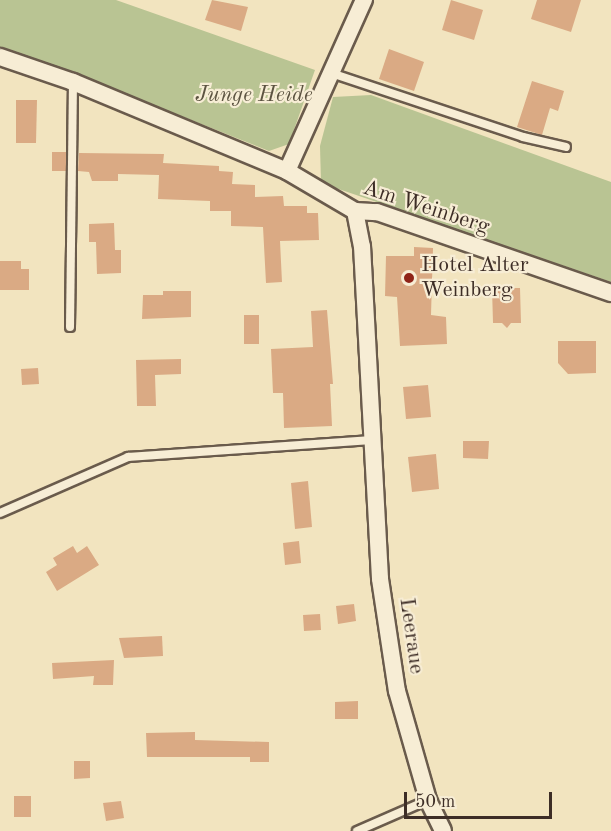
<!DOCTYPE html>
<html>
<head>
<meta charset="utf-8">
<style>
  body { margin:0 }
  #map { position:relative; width:611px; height:831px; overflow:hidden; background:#f2e4bf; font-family:"Old Standard TT",serif }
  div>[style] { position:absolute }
  .green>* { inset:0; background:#b9c493 }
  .building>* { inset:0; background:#daaa84 }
  .roads { filter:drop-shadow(2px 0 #6a5b4c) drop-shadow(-2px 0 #6a5b4c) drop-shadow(0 2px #6a5b4c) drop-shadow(0 -2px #6a5b4c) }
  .service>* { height:8px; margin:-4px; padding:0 4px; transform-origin:4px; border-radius:4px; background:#f7edd5 }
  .minor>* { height:16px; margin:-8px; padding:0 8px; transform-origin:8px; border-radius:8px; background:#f7edd5 }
  .dots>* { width:16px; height:16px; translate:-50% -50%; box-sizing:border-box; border:3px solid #f7edd5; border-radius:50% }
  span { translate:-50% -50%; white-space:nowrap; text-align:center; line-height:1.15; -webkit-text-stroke:4.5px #f7edd5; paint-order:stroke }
  .park-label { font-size:22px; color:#5c5341; font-style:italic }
  .street-label { font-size:22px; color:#3d2d26 }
  .poi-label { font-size:22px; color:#3d2d26 }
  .left { translate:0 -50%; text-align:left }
  .scale { position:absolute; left:404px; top:792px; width:148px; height:27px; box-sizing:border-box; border:3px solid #3d2d26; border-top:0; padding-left:8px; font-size:18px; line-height:21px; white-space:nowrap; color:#3d2d26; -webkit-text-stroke:4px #f7edd5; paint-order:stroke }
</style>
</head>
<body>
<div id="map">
  <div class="green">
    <i style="clip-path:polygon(0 0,116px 0,315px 70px,289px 144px,269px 151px,83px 77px,0 50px)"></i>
    <i style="clip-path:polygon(371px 95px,611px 182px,611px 282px,321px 183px,320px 146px,333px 97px)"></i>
  </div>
  <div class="building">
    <i style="clip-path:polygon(212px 0,248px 7px,241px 31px,205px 20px)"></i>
    <i style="clip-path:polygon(451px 0,483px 10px,474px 40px,442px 30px)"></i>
    <i style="clip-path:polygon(537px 0,581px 0,571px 32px,531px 19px)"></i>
    <i style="clip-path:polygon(389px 49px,424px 62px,414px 91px,379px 79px)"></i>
    <i style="clip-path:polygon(532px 81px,564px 91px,558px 111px,550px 108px,542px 135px,517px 127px)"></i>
    <i style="clip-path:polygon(16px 100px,37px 100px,36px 143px,16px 143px)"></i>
    <i style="clip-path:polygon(52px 152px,66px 152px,66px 171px,52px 171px)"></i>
    <i style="clip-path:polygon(79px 153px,164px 154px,163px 163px,219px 166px,219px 171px,233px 172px,232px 184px,255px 185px,255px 197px,283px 196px,284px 206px,307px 206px,307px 213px,318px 213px,319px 240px,280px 241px,282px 282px,266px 283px,263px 227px,231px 226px,231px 211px,210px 211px,210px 201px,158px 199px,159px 175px,118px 174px,118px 181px,92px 181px,89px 172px,78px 171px)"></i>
    <i style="clip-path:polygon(114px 223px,115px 250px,121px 250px,121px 273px,97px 274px,96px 242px,89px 242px,89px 224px)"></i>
    <i style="clip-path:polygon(414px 247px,433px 248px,431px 315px,446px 317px,447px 344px,400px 346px,397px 297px,385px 296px,386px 256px,414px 256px)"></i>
    <i style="clip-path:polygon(0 261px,21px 261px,21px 269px,29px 269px,29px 290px,0 290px)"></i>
    <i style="clip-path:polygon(492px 288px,520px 288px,521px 323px,511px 323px,507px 328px,502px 323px,493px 323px)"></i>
    <i style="clip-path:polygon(163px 291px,191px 291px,191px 317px,142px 319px,143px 295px,163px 295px)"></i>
    <i style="clip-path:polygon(327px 310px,333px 384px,330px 384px,332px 426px,284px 428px,283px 393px,273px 393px,271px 349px,313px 347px,311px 311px)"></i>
    <i style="clip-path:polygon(244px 315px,259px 315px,259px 344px,244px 344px)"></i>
    <i style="clip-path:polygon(558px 341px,596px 341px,596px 373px,568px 374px,558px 363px)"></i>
    <i style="clip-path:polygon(181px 359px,181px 374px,155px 375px,156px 406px,137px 406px,136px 360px)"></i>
    <i style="clip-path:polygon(38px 368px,39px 384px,22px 385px,21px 369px)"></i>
    <i style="clip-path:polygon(428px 385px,431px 417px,406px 419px,403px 387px)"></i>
    <i style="clip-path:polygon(463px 441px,489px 441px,488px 459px,463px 458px)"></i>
    <i style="clip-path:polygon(436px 454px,439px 489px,412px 492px,408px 457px)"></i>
    <i style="clip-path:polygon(308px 481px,312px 527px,295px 529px,291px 483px)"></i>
    <i style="clip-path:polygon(299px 541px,301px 563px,285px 565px,283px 543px)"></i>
    <i style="clip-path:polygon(73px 546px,77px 553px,87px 546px,99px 565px,57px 591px,46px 572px,57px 565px,53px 558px)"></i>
    <i style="clip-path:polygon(354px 604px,356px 621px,338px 624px,336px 606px)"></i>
    <i style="clip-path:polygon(320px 614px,321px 630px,304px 631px,303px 615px)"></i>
    <i style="clip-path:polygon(162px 636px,163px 656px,124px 658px,119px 638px)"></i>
    <i style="clip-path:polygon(114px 660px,113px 685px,93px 685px,94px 676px,53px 679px,52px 663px)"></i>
    <i style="clip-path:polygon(358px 701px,358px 719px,335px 719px,335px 702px)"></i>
    <i style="clip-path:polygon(195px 732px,195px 740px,269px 742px,269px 762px,250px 762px,250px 757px,147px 757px,146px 733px)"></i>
    <i style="clip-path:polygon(74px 761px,90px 761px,90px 778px,74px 779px)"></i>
    <i style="clip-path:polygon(14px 796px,31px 796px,31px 817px,14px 817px)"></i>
    <i style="clip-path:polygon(121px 801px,124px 818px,106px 821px,103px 803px)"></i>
  </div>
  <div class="roads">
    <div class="service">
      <i style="left:331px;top:73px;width:202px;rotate:18.4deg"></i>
      <i style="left:523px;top:137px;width:44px;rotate:13.1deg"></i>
      <i style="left:70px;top:327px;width:245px;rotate:-89.3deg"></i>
      <i style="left:0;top:513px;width:140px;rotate:-23.6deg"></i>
      <i style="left:128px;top:457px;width:244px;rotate:-4deg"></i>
      <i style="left:357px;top:831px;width:77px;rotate:-23.6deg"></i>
    </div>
    <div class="minor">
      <i style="left:0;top:57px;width:77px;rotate:18.9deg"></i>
      <i style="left:73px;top:82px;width:232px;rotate:22.6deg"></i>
      <i style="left:287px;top:171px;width:79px;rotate:30.5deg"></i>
      <i style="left:355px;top:211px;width:22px;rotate:3deg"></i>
      <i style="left:377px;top:212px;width:248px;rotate:19.1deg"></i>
      <i style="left:287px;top:171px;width:188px;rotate:-65.8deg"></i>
      <i style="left:355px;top:211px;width:36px;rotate:79deg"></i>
      <i style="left:362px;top:246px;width:333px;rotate:86.9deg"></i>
      <i style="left:380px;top:579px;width:113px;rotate:81.4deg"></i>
      <i style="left:397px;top:691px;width:113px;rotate:74.1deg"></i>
      <i style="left:428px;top:800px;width:34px;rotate:64deg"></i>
    </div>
  </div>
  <div class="dots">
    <i style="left:409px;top:278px;background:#8f2418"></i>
  </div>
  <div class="park-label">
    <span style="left:254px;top:96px">Junge Heide</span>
  </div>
  <div class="street-label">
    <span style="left:426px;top:208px;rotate:18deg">Am Weinberg</span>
    <span style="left:411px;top:636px;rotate:82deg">Leeraue</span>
  </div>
  <div class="poi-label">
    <span class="left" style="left:421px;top:278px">Hotel Alter<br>Weinberg</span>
  </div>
  <div class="scale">50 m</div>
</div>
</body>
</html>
